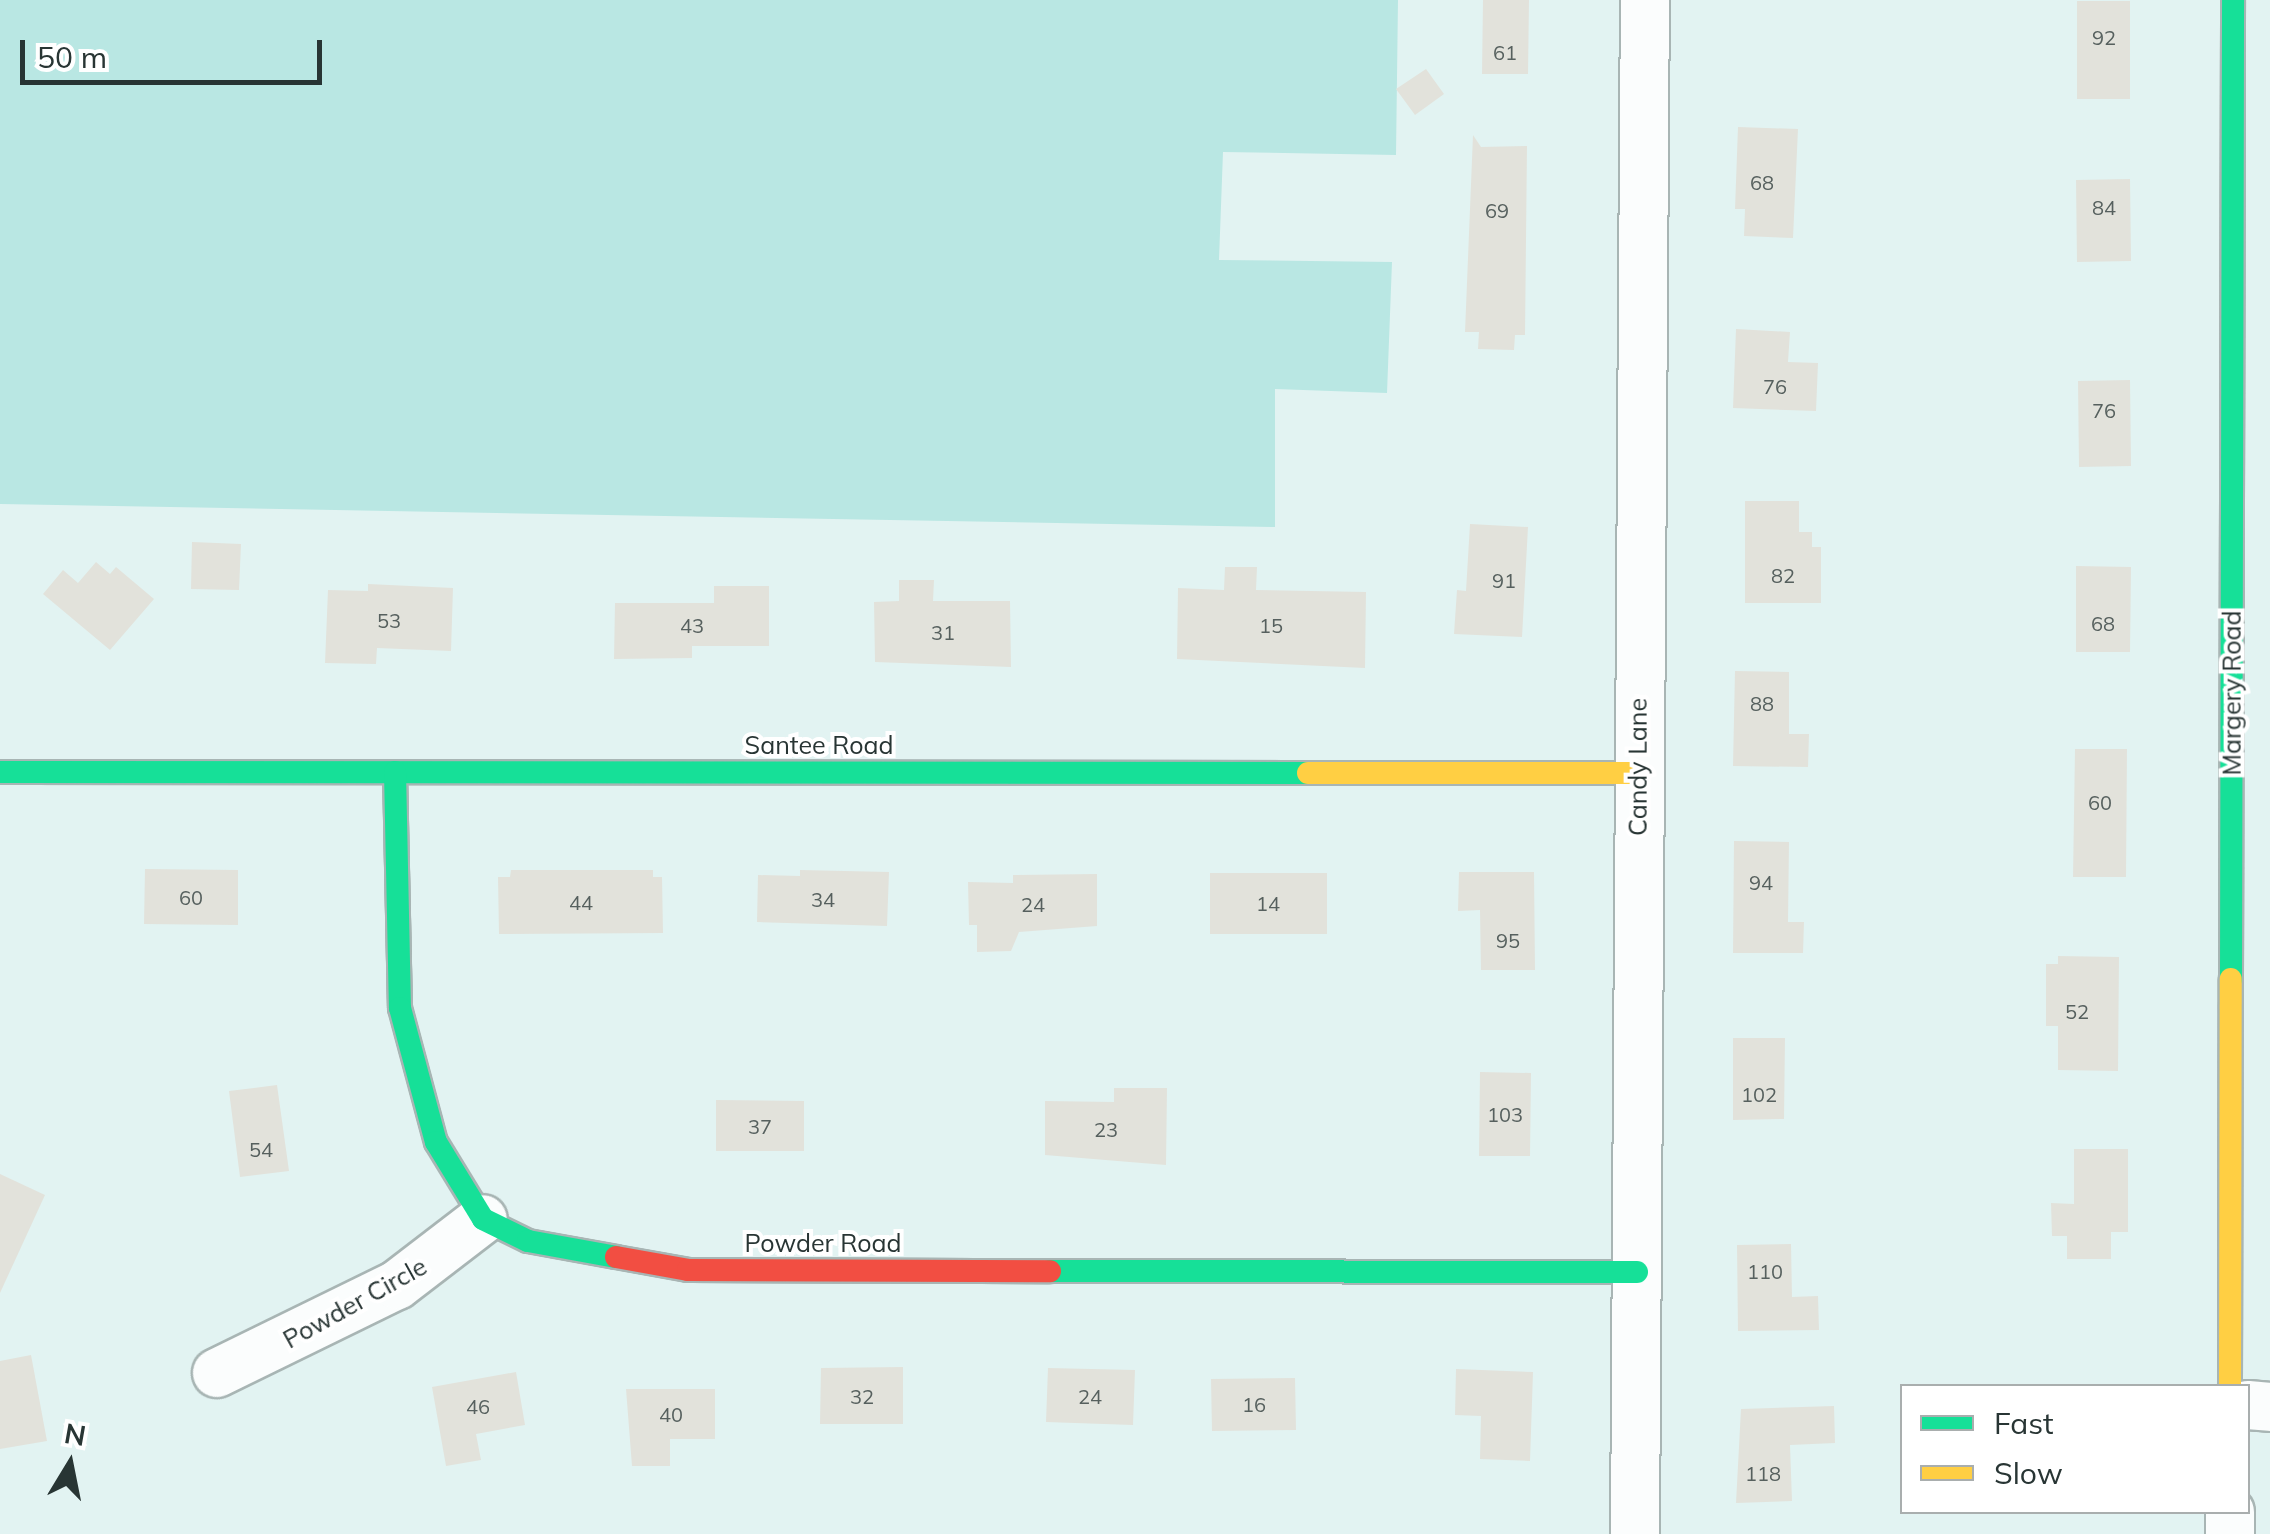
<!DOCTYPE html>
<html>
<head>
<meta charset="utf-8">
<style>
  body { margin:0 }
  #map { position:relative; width:2270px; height:1534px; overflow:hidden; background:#e2f3f2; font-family:Mulish,sans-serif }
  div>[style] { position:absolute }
  .green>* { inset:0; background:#b9e7e3 }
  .building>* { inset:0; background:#e2e2db }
  .roads { filter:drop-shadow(2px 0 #a8b5b4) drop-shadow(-2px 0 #a8b5b4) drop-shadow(0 2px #a8b5b4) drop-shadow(0 -2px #a8b5b4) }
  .street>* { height:48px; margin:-24px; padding:0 24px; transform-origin:24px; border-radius:24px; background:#fbfdfd }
  .fast>* { height:22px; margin:-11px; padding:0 11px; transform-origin:11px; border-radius:11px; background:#16e098 }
  .slow>* { height:22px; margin:-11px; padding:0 11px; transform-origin:11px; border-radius:11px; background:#ffcf43 }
  .jam>* { height:22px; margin:-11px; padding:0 11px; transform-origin:11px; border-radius:11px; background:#f24e42 }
  span { translate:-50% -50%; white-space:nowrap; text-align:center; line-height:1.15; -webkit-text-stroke:8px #fff; paint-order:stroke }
  .number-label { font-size:20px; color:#56605e }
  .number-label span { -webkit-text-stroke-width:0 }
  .street-label { font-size:25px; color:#283534 }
  .legend { position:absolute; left:1900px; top:1384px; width:350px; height:130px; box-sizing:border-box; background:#fff; border:2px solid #a9aeae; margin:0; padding:12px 18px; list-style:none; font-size:30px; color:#283534 }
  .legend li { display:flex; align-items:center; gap:20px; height:50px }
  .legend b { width:50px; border:2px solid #a9aeae }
  .north { position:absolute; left:20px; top:1414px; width:100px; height:100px; -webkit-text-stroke:8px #fff; paint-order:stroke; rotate:10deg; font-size:28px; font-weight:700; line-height:40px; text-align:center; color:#283534 }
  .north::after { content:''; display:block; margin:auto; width:35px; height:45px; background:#283534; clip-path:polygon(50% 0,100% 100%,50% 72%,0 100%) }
  .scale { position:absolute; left:20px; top:40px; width:302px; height:45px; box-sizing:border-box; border:5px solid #283534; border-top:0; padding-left:12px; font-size:30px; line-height:35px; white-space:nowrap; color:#283534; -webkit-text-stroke:8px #fff; paint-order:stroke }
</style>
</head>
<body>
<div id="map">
  <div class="green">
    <i style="clip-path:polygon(0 0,1398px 0,1396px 155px,1223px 152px,1219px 260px,1392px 262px,1387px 393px,1275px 389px,1275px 527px,0 504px)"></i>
  </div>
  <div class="building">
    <i style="clip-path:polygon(1483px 0,1529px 0,1528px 74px,1482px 74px)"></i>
    <i style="clip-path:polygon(2077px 1px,2130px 1px,2130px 99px,2077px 99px)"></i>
    <i style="clip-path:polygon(1426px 69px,1444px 94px,1415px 115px,1396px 89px)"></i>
    <i style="clip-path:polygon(1738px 127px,1798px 129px,1793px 238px,1744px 236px,1745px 209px,1735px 209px)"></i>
    <i style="clip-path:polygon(1473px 135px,1481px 147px,1527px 146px,1525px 335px,1515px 335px,1514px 350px,1478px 349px,1479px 332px,1465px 332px)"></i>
    <i style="clip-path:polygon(2130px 179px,2131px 261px,2077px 262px,2076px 180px)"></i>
    <i style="clip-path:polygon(1736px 329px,1790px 332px,1788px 362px,1818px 363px,1816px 411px,1733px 408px)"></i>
    <i style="clip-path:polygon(2130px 380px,2131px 466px,2079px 467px,2078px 381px)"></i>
    <i style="clip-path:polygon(1745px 501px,1799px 501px,1799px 532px,1812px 532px,1812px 547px,1821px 547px,1821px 603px,1745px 603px)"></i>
    <i style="clip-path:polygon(1470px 524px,1528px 527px,1522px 637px,1454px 634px,1457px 590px,1466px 591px)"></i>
    <i style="clip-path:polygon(192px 542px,241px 544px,239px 590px,191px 589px)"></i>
    <i style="clip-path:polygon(96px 562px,110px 574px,116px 567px,154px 599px,110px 650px,43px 594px,63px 570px,78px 583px)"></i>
    <i style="clip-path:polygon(2076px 566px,2131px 567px,2130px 652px,2076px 652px)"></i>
    <i style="clip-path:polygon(1225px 567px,1257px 567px,1256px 590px,1366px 592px,1365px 668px,1177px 659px,1178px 588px,1224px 590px)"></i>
    <i style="clip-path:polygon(899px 580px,934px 580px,933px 601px,1010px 601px,1011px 667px,875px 662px,874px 602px,899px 601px)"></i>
    <i style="clip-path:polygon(368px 584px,453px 588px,451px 651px,377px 648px,376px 664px,325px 663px,328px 590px,368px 591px)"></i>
    <i style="clip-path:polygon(714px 586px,769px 586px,769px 646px,692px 646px,692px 658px,614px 659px,615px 603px,714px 603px)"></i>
    <i style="clip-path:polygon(1735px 671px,1789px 672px,1789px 734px,1809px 734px,1808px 767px,1733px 766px)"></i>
    <i style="clip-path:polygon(2075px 749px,2127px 749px,2126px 877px,2073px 877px)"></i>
    <i style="clip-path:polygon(1734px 841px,1789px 842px,1788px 922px,1804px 922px,1803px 953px,1733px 953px)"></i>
    <i style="clip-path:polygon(145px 869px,238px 870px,238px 925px,144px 924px)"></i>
    <i style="clip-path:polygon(511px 870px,653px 870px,653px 877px,662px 877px,663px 933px,499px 934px,498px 877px,510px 877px)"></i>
    <i style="clip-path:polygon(800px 870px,889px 872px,887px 926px,757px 922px,758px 875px,800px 876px)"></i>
    <i style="clip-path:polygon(1459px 872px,1534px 872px,1535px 970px,1481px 970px,1480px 910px,1458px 911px)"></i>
    <i style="clip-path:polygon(1210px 873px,1327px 873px,1327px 934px,1210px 934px)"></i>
    <i style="clip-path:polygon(1097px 874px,1097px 926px,1019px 932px,1011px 951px,977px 952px,977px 925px,969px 925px,968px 882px,1013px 883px,1013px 875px)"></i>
    <i style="clip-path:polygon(2058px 956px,2119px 957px,2118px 1071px,2058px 1070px,2058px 1026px,2046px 1026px,2046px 964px,2058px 964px)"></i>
    <i style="clip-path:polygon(1733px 1038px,1785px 1038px,1784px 1119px,1733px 1120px)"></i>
    <i style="clip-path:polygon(1480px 1072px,1531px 1073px,1530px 1156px,1479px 1156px)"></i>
    <i style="clip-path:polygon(277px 1085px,289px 1171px,240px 1177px,229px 1091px)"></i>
    <i style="clip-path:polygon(1114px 1088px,1167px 1088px,1166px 1165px,1045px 1155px,1045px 1101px,1114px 1102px)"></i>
    <i style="clip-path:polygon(716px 1100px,804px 1101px,804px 1151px,716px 1151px)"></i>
    <i style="clip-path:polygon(2074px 1149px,2128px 1149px,2128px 1232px,2111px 1232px,2111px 1259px,2067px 1259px,2067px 1236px,2052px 1236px,2051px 1203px,2074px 1204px)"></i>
    <i style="clip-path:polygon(0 1174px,45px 1195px,0 1293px)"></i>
    <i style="clip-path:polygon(1791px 1244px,1792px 1297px,1818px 1296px,1819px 1330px,1738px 1331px,1737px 1245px)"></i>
    <i style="clip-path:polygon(31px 1355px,47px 1441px,0 1449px,0 1361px)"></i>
    <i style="clip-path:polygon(903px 1367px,903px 1424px,820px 1424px,821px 1368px)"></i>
    <i style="clip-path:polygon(1048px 1368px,1135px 1370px,1133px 1425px,1046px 1422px)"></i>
    <i style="clip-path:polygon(1456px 1369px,1533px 1372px,1530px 1461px,1480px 1459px,1481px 1416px,1455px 1415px)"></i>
    <i style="clip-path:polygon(516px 1372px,525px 1425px,476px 1434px,481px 1460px,446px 1466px,432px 1387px)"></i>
    <i style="clip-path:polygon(1295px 1378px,1296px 1430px,1212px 1431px,1211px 1379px)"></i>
    <i style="clip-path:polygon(626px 1389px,715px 1389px,715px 1439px,670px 1439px,670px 1466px,632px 1466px)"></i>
    <i style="clip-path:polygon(1834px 1406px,1835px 1443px,1790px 1445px,1792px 1501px,1736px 1503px,1741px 1409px)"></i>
  </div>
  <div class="roads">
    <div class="street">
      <i style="left:217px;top:1373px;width:200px;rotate:-26.1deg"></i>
      <i style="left:397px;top:1285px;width:108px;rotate:-37.5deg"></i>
      <i style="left:2248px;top:1405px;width:22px;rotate:5deg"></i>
      <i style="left:1635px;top:1534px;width:1534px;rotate:-89.63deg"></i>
      <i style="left:2230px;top:1534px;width:22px;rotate:-90deg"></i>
    </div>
    <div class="fast">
      <i style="left:0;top:772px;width:1308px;rotate:0.04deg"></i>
      <i style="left:395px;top:772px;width:236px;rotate:88.8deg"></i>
      <i style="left:400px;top:1008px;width:139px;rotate:75deg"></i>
      <i style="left:436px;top:1142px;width:90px;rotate:58.6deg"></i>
      <i style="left:483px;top:1219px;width:50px;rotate:26.1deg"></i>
      <i style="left:528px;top:1241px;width:89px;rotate:10.3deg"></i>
      <i style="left:2231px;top:979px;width:979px;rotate:-89.88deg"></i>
      <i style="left:1050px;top:1271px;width:587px;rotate:0.1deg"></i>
    </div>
    <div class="slow">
      <i style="left:1308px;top:773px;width:330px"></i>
      <i style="left:2230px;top:1386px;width:407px;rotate:-89.9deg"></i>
    </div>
    <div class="jam">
      <i style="left:616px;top:1257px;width:73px;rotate:10.2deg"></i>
      <i style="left:688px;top:1270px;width:362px;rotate:0.2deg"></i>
    </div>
  </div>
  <div class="number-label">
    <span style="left:2104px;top:37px">92</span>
    <span style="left:1505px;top:52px">61</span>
    <span style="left:1762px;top:182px">68</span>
    <span style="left:2104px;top:207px">84</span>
    <span style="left:1497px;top:210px">69</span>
    <span style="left:1775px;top:386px">76</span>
    <span style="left:2104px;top:410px">76</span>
    <span style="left:1783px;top:575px">82</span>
    <span style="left:1504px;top:580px">91</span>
    <span style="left:389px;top:620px">53</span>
    <span style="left:2103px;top:623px">68</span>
    <span style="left:692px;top:625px">43</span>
    <span style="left:1271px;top:625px">15</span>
    <span style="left:943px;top:632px">31</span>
    <span style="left:1762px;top:703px">88</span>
    <span style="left:2100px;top:802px">60</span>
    <span style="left:1761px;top:882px">94</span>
    <span style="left:191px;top:897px">60</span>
    <span style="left:823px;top:899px">34</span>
    <span style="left:581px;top:902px">44</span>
    <span style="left:1268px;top:903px">14</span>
    <span style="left:1033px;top:904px">24</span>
    <span style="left:1508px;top:940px">95</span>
    <span style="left:2077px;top:1011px">52</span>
    <span style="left:1759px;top:1094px">102</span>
    <span style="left:1505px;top:1114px">103</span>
    <span style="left:760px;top:1126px">37</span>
    <span style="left:1106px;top:1129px">23</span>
    <span style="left:261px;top:1149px">54</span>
    <span style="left:1765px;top:1271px">110</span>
    <span style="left:862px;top:1396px">32</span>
    <span style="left:1090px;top:1396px">24</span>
    <span style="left:1254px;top:1404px">16</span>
    <span style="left:478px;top:1406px">46</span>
    <span style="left:671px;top:1414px">40</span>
    <span style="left:1763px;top:1473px">118</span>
  </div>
  <div class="street-label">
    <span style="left:2232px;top:693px;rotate:-90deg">Margery Road</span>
    <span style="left:819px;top:745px">Santee Road</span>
    <span style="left:1638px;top:767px;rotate:-90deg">Candy Lane</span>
    <span style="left:823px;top:1243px">Powder Road</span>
    <span style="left:355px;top:1303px;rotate:-29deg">Powder Circle</span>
  </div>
  <ul class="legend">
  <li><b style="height:12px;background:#16e098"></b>Fast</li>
  <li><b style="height:12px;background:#ffcf43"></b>Slow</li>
  </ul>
  <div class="north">N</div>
  <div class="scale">50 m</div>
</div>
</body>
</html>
